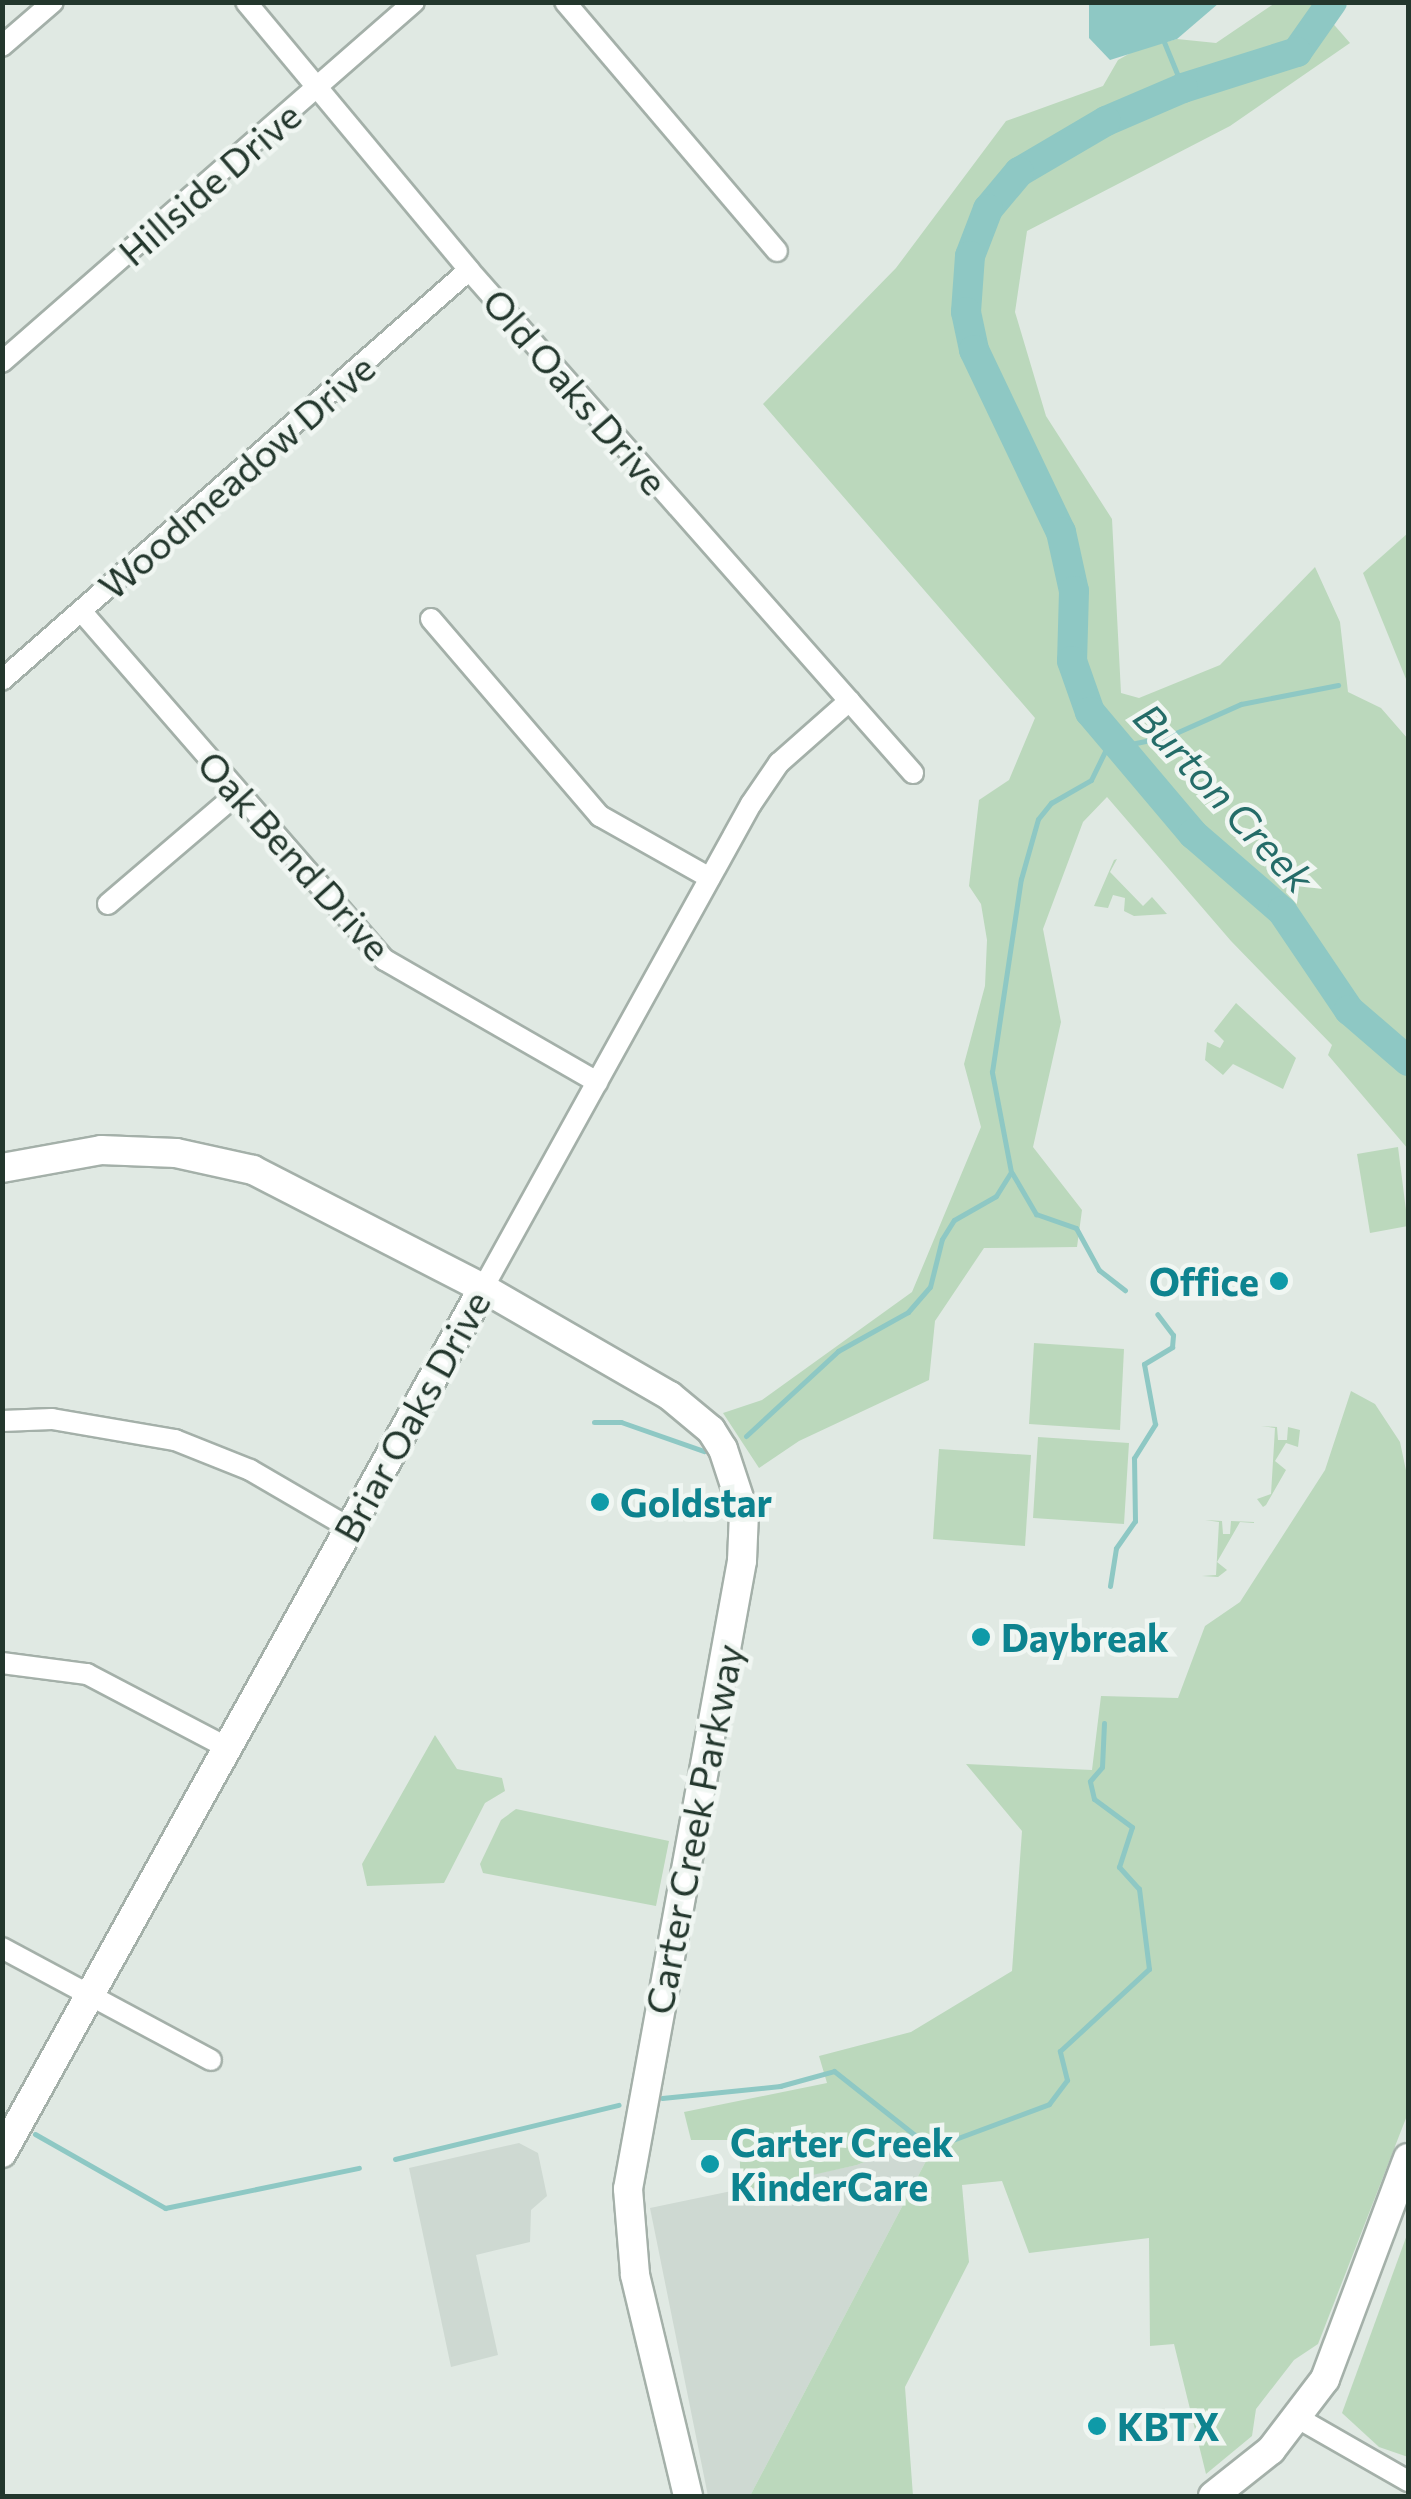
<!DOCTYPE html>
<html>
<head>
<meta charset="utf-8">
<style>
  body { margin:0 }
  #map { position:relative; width:1411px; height:2499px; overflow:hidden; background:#e0e9e3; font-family:Commissioner,sans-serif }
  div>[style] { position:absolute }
  .built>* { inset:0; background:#ced9d2 }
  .green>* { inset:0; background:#bbd8bc }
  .water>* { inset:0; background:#8ec8c4 }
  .stream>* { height:5px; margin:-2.5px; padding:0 2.5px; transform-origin:2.5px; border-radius:2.5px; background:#8ec8c4 }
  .river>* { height:30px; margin:-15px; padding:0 15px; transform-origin:15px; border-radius:15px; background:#8ec8c4 }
  .roads { filter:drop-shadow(2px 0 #a4b0a9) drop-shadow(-2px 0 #a4b0a9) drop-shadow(0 2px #a4b0a9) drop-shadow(0 -2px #a4b0a9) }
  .street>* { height:20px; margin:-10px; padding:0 10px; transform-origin:10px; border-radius:10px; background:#fff }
  .secondary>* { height:28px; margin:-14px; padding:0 14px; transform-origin:14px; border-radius:14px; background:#fff }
  .dots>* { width:28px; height:28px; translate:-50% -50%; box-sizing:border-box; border:5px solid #f0f6f2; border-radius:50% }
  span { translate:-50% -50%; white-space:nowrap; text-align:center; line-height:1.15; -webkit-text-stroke:9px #f0f6f2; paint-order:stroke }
  .street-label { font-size:38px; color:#23372d }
  .culture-label { font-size:38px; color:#0d838f; font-weight:700 }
  .right { translate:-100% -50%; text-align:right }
  .left { translate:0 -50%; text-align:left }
  .water-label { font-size:40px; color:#246c68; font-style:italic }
  .frame { position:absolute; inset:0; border:5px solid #23372d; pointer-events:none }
</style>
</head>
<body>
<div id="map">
  <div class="built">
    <i style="clip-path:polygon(519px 2143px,538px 2153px,547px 2196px,531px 2210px,530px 2242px,476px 2255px,498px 2355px,451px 2367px,409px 2168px)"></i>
    <i style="clip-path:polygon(894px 2150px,926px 2161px,750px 2496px,708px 2496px,650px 2208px,857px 2165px)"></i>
  </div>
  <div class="green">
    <i style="clip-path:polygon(1275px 3px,1315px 3px,1350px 43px,1230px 126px,1027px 231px,1015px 312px,1046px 416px,1112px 519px,1121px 693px,1139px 698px,1220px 665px,1315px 567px,1340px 622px,1348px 692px,1381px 708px,1408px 739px,1408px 1149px,1328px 1055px,1332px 1045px,1231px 941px,1107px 797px,1083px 822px,1043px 929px,1061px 1022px,1033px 1147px,1082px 1210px,1077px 1247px,984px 1248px,935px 1321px,929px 1380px,799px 1441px,759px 1468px,723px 1413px,762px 1400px,912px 1292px,981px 1127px,964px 1064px,985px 986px,987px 940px,981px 904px,969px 886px,979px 800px,1009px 780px,1035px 718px,763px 404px,896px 268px,1006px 121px,1103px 86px,1118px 60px,1134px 51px,1177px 39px,1216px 43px)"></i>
    <i style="clip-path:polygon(1408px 533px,1408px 684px,1363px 573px)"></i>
    <i style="clip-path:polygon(1117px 859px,1110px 872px,1143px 906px,1152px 897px,1167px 914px,1134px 916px,1124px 911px,1125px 898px,1113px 895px,1108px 908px,1094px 906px,1114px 860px)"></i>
    <i style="clip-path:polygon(1236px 1003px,1296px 1058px,1283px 1089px,1233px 1064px,1223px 1075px,1205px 1060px,1207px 1042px,1220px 1048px,1224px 1041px,1214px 1031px)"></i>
    <i style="clip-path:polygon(1398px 1147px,1408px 1226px,1370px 1233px,1357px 1154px)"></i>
    <i style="clip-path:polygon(1034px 1343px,1124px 1349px,1120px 1430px,1029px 1424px)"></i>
    <i style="clip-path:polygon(1351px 1391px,1375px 1404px,1400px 1442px,1408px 1480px,1408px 2113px,1318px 2344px,1294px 2360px,1256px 2409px,1252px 2436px,1206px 2474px,1174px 2344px,1150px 2346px,1149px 2238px,1029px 2253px,1002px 2181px,962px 2185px,969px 2262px,905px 2387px,913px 2496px,750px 2496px,926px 2161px,894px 2150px,857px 2165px,741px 2191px,739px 2140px,691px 2140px,684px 2112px,827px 2083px,819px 2056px,911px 2032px,1012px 1971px,1022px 1831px,966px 1764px,1092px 1770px,1101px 1696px,1178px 1698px,1205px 1626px,1240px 1602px,1325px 1470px)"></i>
    <i style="clip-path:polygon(1261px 1426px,1277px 1427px,1278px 1440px,1287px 1440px,1288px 1427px,1300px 1430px,1298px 1447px,1286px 1443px,1275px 1461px,1286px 1470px,1266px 1505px,1263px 1507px,1257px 1499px,1271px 1494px,1275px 1428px)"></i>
    <i style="clip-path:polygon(1038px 1437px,1129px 1443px,1124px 1524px,1033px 1518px)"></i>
    <i style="clip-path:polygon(939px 1449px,1031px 1455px,1025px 1546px,933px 1539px)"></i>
    <i style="clip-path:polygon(1205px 1520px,1222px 1521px,1223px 1534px,1230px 1534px,1231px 1521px,1254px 1522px,1254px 1523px,1240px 1522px,1217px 1562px,1227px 1570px,1218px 1577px,1202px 1576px,1216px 1575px,1219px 1522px)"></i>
    <i style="clip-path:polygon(435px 1735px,457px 1769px,502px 1778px,505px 1791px,485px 1803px,444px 1883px,367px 1886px,362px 1864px)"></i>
    <i style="clip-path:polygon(516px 1809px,669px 1841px,656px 1906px,483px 1873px,480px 1864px,501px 1820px)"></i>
    <i style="clip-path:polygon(1408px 2232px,1408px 2457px,1379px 2447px,1342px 2413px)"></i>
  </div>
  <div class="water">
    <i style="clip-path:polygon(1089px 3px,1089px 2px,1219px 3px,1177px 39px,1110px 60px,1089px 38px)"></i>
  </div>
  <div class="stream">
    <i style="left:1164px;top:42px;width:50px;rotate:67.6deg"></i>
    <i style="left:1117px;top:747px;width:53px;rotate:-11.9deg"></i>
    <i style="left:1169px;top:736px;width:79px;rotate:-24deg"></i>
    <i style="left:1241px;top:704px;width:99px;rotate:-11.1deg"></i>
    <i style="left:1012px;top:1173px;width:48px;rotate:59.7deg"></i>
    <i style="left:1036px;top:1214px;width:42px;rotate:19.3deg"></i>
    <i style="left:1076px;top:1228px;width:48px;rotate:61.3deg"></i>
    <i style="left:1099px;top:1270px;width:33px;rotate:38deg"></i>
    <i style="left:594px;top:1422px;width:27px"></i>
    <i style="left:621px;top:1422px;width:88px;rotate:19.3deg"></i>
    <i style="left:746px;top:1436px;width:125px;rotate:-42.7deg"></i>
    <i style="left:838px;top:1351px;width:80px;rotate:-29.1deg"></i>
    <i style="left:908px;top:1312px;width:33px;rotate:-49deg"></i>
    <i style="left:930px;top:1287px;width:49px;rotate:-76deg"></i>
    <i style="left:942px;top:1239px;width:22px;rotate:-58deg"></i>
    <i style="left:954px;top:1220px;width:48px;rotate:-29.7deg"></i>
    <i style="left:996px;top:1196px;width:28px;rotate:-58deg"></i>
    <i style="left:1011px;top:1172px;width:102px;rotate:-100.8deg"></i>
    <i style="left:992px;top:1072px;width:195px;rotate:-81.5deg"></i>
    <i style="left:1021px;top:879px;width:62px;rotate:-74.2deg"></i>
    <i style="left:1038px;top:819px;width:21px;rotate:-51deg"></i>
    <i style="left:1051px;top:803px;width:46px;rotate:-29.9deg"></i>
    <i style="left:1091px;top:780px;width:46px;rotate:-64deg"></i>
    <i style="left:1110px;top:1586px;width:38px;rotate:-81deg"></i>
    <i style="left:1116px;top:1548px;width:33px;rotate:-55deg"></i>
    <i style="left:1135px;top:1521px;width:63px;rotate:-90.9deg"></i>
    <i style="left:1134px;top:1458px;width:40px;rotate:-58deg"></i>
    <i style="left:1155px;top:1424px;width:61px;rotate:-100.4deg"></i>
    <i style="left:1144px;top:1364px;width:33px;rotate:-31deg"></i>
    <i style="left:1172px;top:1347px;width:12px;rotate:-85deg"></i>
    <i style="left:1173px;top:1335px;width:26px;rotate:-127deg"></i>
    <i style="left:662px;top:2098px;width:119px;rotate:-5.8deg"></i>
    <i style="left:780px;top:2086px;width:56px;rotate:-15.5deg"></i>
    <i style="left:834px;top:2071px;width:124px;rotate:38.4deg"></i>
    <i style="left:931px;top:2148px;width:126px;rotate:-20.4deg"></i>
    <i style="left:1049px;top:2104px;width:30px;rotate:-53deg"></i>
    <i style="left:1067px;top:2080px;width:30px;rotate:-104deg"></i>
    <i style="left:1060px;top:2051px;width:121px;rotate:-42.7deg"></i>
    <i style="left:1149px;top:1969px;width:81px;rotate:-97.1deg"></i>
    <i style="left:1139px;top:1889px;width:30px;rotate:-132deg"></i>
    <i style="left:1119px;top:1867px;width:42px;rotate:-72deg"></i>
    <i style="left:1132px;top:1827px;width:47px;rotate:-143.6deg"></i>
    <i style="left:1094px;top:1799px;width:18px;rotate:-103deg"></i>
    <i style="left:1090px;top:1781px;width:18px;rotate:-49deg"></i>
    <i style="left:1102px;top:1767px;width:44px;rotate:-87.4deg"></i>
    <i style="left:35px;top:2134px;width:150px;rotate:29.6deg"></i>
    <i style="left:165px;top:2208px;width:198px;rotate:-11.7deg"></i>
    <i style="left:395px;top:2159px;width:230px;rotate:-13.6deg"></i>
  </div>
  <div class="river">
    <i style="left:1332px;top:2px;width:61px;rotate:125deg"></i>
    <i style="left:1297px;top:52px;width:120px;rotate:162.5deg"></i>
    <i style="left:1183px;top:88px;width:84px;rotate:156.8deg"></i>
    <i style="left:1106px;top:121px;width:101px;rotate:149.6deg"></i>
    <i style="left:1019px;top:172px;width:48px;rotate:130deg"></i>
    <i style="left:988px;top:209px;width:50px;rotate:111deg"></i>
    <i style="left:970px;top:256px;width:56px;rotate:94.1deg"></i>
    <i style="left:966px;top:312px;width:39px;rotate:78deg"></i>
    <i style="left:974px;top:350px;width:202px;rotate:64.5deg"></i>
    <i style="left:1061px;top:532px;width:60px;rotate:77.6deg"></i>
    <i style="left:1074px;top:591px;width:70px;rotate:91.6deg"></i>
    <i style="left:1072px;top:661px;width:54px;rotate:70.6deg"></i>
    <i style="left:1090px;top:712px;width:160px;rotate:49.8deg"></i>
    <i style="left:1193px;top:834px;width:118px;rotate:40.9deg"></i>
    <i style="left:1282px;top:911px;width:120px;rotate:55.9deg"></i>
    <i style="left:1349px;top:1010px;width:78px;rotate:40.8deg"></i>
  </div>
  <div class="roads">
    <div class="street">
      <i style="left:246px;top:2px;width:349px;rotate:50.2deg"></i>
      <i style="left:469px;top:270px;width:671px;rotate:48.57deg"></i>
      <i style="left:565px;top:2px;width:327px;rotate:49.6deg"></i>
      <i style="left:2px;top:46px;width:67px;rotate:-40.8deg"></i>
      <i style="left:2px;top:362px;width:547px;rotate:-41.15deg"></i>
      <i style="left:82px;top:612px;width:461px;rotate:49deg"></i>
      <i style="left:385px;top:960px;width:245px;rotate:29.9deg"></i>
      <i style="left:431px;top:619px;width:260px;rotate:49.4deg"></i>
      <i style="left:600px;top:816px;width:126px;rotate:29.4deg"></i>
      <i style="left:2px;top:680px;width:621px;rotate:-41.28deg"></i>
      <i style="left:108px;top:904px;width:170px;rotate:-40.5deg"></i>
      <i style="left:483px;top:1288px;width:553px;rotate:-61.03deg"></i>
      <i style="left:751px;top:804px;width:50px;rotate:-55.7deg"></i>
      <i style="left:779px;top:763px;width:94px;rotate:-41.5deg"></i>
      <i style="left:2px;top:1421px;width:50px;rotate:-2.3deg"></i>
      <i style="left:52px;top:1419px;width:125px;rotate:9.7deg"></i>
      <i style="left:175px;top:1440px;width:81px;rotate:21.8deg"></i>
      <i style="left:250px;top:1470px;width:113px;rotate:30.2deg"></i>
      <i style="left:2px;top:1663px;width:86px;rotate:7.4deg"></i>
      <i style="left:87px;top:1674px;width:159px;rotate:27.7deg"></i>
      <i style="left:2px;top:1948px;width:237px;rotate:28.2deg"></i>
      <i style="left:1298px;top:2418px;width:127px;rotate:29.8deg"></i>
    </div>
    <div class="secondary">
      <i style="left:2px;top:1168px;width:101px;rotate:-10.3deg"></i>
      <i style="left:101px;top:1150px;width:75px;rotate:2.3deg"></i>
      <i style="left:176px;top:1153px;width:79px;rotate:12.4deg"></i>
      <i style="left:253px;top:1170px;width:259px;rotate:27.2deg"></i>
      <i style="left:483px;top:1288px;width:216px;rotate:30deg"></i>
      <i style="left:670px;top:1396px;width:53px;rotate:39.7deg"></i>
      <i style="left:711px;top:1430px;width:22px;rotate:58deg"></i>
      <i style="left:723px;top:1449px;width:67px;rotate:71.8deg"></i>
      <i style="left:744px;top:1513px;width:48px;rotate:92.4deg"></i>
      <i style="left:742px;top:1561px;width:638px;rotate:100.29deg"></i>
      <i style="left:628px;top:2189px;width:86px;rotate:85.3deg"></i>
      <i style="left:635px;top:2275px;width:227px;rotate:76.5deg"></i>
      <i style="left:2px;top:2153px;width:990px;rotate:-60.92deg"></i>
      <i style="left:1213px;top:2496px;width:74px;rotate:-38.4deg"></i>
      <i style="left:1271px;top:2450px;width:89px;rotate:-52.7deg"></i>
      <i style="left:1325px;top:2379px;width:236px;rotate:-69.4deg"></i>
    </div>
  </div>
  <div class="dots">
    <i style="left:1279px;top:1281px;background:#0f9aa8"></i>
    <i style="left:600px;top:1502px;background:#0f9aa8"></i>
    <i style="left:981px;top:1637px;background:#0f9aa8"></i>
    <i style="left:710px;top:2164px;background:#0f9aa8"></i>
    <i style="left:1097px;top:2426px;background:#0f9aa8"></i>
  </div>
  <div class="street-label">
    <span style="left:209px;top:183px;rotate:-41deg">Hillside Drive</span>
    <span style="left:576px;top:391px;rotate:49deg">Old Oaks Drive</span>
    <span style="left:236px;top:476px;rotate:-41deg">Woodmeadow Drive</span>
    <span style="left:295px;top:855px;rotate:48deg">Oak Bend Drive</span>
    <span style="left:411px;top:1416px;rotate:-61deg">Briar Oaks Drive</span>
    <span style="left:693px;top:1829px;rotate:-79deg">Carter Creek Parkway</span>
  </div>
  <div class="culture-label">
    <span class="right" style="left:1259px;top:1281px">Office</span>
    <span class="left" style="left:620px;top:1502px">Goldstar</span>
    <span class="left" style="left:1001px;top:1637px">Daybreak</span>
    <span class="left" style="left:730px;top:2164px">Carter Creek<br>KinderCare</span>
    <span class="left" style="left:1117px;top:2426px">KBTX</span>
  </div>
  <div class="water-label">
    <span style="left:1225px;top:797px;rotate:47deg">Burton Creek</span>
  </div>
  <div class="frame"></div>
</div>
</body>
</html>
